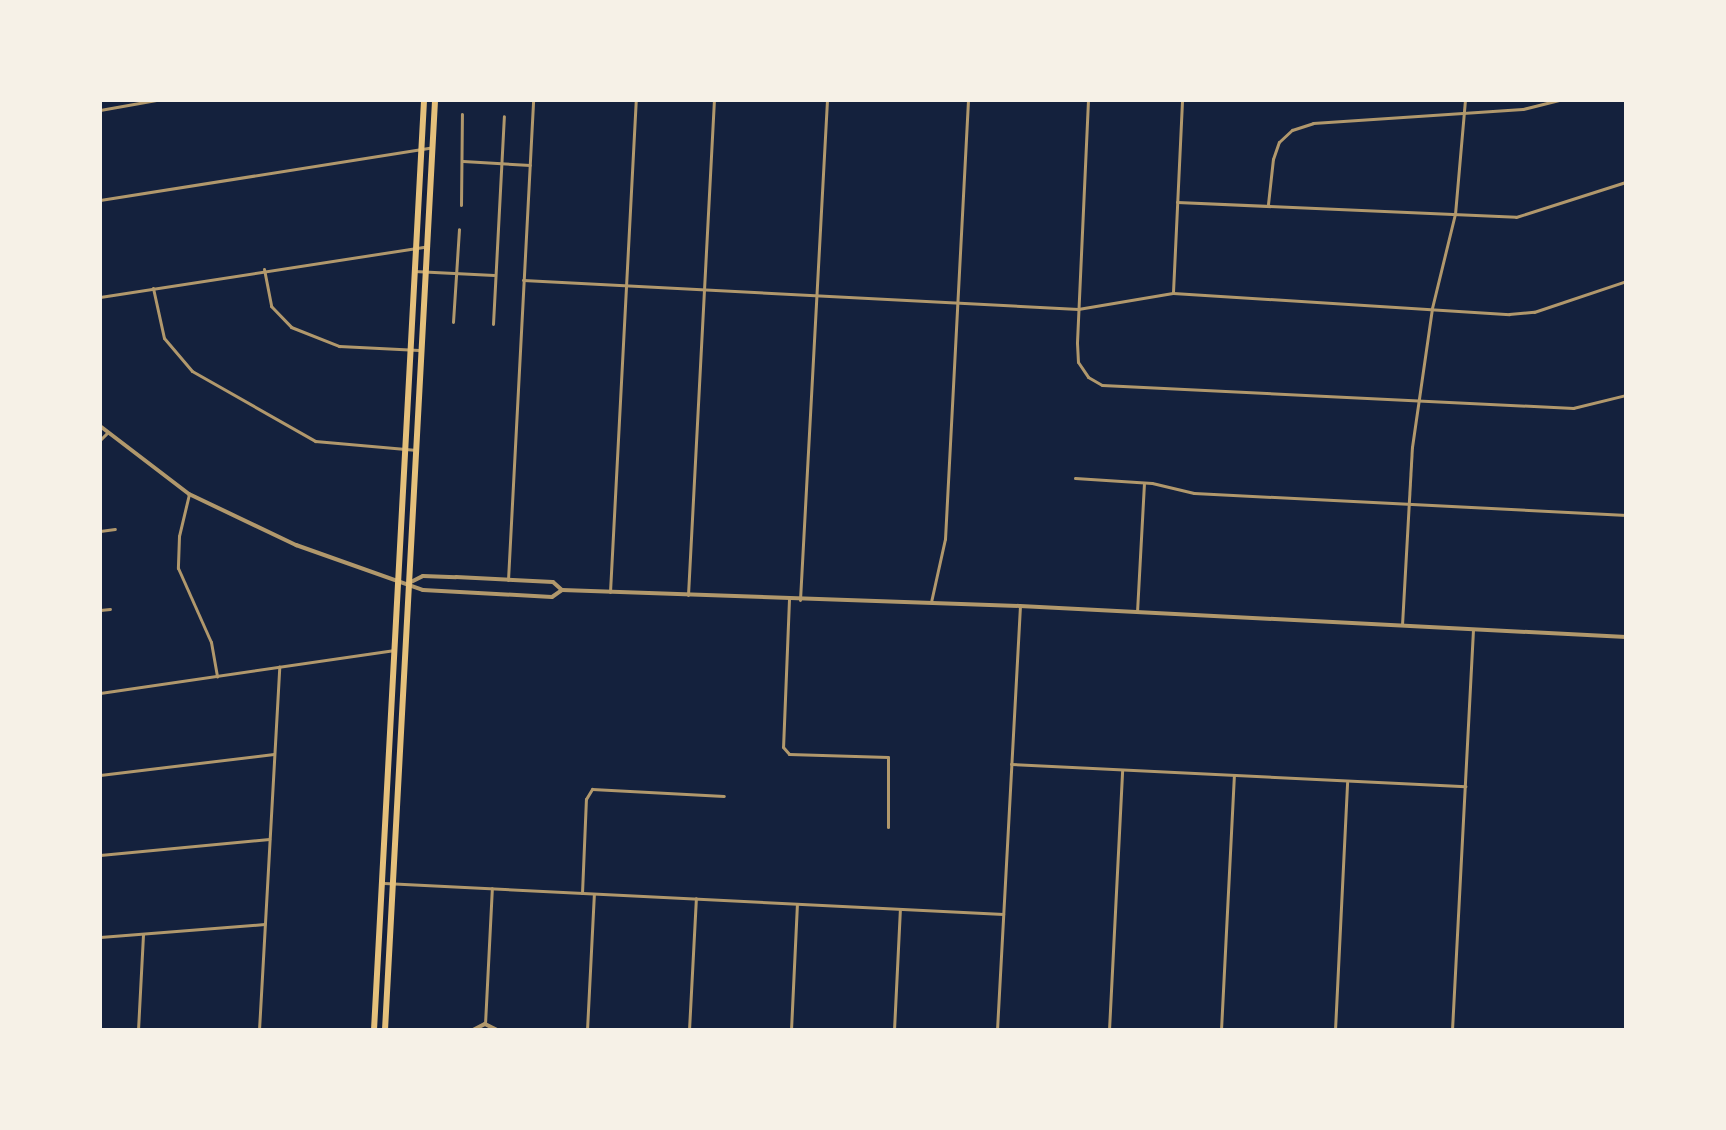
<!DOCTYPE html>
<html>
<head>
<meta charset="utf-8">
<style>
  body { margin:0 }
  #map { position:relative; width:1726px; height:1130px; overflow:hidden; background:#14213d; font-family:Montserrat,sans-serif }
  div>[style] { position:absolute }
  .minor>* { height:3px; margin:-1.5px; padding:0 1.5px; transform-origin:1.5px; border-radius:1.5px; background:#b1986c }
  .tertiary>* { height:4px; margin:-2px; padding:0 2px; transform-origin:2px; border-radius:2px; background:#b1986c }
  .primary>* { height:6px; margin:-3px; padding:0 3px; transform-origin:3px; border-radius:3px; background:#e5c07b }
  span { translate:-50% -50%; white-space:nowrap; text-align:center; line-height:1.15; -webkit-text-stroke:7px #f6f1e7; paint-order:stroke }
  .frame { position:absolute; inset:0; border:102px solid #f6f1e7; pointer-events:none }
</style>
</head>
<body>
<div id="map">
  <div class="minor">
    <i style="left:1088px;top:100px;width:243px;rotate:92.6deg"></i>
    <i style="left:1077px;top:343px;width:19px;rotate:87deg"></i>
    <i style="left:1078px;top:362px;width:18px;rotate:56deg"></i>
    <i style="left:1088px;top:377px;width:16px;rotate:30deg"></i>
    <i style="left:1102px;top:385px;width:472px;rotate:2.8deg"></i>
    <i style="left:1573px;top:408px;width:55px;rotate:-13.8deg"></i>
    <i style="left:100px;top:110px;width:57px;rotate:-10.1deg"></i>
    <i style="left:463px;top:161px;width:67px;rotate:3.4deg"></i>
    <i style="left:100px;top:200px;width:337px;rotate:-9deg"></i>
    <i style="left:1177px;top:202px;width:339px;rotate:2.5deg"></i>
    <i style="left:1516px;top:217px;width:115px;rotate:-17.7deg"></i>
    <i style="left:1268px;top:204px;width:45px;rotate:-83.7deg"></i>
    <i style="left:1273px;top:159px;width:18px;rotate:-71deg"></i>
    <i style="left:1279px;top:142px;width:18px;rotate:-43deg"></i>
    <i style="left:1292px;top:130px;width:22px;rotate:-18deg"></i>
    <i style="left:1313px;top:123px;width:210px;rotate:-3.8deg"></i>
    <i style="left:1523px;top:109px;width:37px;rotate:-14deg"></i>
    <i style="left:461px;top:205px;width:91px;rotate:-89.4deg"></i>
    <i style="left:264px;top:269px;width:38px;rotate:79deg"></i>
    <i style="left:271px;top:306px;width:29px;rotate:46deg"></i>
    <i style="left:291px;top:327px;width:52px;rotate:21.6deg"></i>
    <i style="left:339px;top:346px;width:80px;rotate:2.9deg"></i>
    <i style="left:414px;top:271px;width:80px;rotate:2.9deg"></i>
    <i style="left:523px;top:280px;width:556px;rotate:2.99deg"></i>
    <i style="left:1078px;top:309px;width:96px;rotate:-9.6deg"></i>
    <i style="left:1173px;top:293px;width:337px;rotate:3.6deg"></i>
    <i style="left:1509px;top:314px;width:25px;rotate:-5deg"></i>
    <i style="left:1534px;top:312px;width:97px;rotate:-18.6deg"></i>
    <i style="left:153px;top:288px;width:51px;rotate:77.6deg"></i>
    <i style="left:164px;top:338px;width:43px;rotate:49.7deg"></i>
    <i style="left:192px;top:371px;width:142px;rotate:29.6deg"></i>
    <i style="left:315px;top:441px;width:102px;rotate:5deg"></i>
    <i style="left:1173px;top:292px;width:192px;rotate:-87.3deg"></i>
    <i style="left:100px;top:297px;width:332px;rotate:-8.8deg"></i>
    <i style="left:453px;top:322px;width:93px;rotate:-86.3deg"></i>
    <i style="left:493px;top:324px;width:208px;rotate:-87deg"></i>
    <i style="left:100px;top:440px;width:10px;rotate:-45deg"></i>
    <i style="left:1075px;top:478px;width:77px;rotate:3.7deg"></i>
    <i style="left:1152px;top:483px;width:43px;rotate:13.4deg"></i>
    <i style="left:1194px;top:493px;width:433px;rotate:2.9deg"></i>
    <i style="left:189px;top:494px;width:43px;rotate:103.4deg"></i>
    <i style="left:179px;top:536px;width:32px;rotate:92deg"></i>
    <i style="left:178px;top:568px;width:81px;rotate:66deg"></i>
    <i style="left:211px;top:642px;width:35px;rotate:80deg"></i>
    <i style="left:100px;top:531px;width:15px;rotate:-8deg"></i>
    <i style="left:508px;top:580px;width:481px;rotate:-87deg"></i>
    <i style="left:610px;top:592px;width:493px;rotate:-87deg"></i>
    <i style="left:688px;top:595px;width:496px;rotate:-87deg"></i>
    <i style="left:789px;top:599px;width:148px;rotate:92.3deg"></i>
    <i style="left:783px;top:747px;width:9px;rotate:49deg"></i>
    <i style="left:789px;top:754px;width:99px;rotate:1.7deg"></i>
    <i style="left:888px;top:757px;width:70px;rotate:90deg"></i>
    <i style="left:800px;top:600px;width:501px;rotate:-86.91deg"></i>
    <i style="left:931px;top:602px;width:65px;rotate:-77.5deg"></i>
    <i style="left:945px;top:539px;width:440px;rotate:-87deg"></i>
    <i style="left:100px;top:610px;width:10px;rotate:-6deg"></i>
    <i style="left:1137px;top:612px;width:128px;rotate:-86.9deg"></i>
    <i style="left:1402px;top:625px;width:178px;rotate:-86.8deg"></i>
    <i style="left:1412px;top:447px;width:140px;rotate:-81.8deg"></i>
    <i style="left:1432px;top:308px;width:97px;rotate:-76.3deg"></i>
    <i style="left:1455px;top:214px;width:114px;rotate:-85deg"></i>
    <i style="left:100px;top:693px;width:296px;rotate:-8.3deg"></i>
    <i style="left:1011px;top:764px;width:455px;rotate:2.8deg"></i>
    <i style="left:100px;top:775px;width:175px;rotate:-6.9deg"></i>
    <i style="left:100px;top:855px;width:170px;rotate:-5.4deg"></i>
    <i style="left:384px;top:883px;width:620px;rotate:2.87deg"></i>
    <i style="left:582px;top:893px;width:94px;rotate:-87.6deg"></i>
    <i style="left:586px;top:799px;width:12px;rotate:-59deg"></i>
    <i style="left:592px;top:789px;width:132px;rotate:3deg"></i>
    <i style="left:100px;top:937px;width:165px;rotate:-4.5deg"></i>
    <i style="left:485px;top:1024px;width:136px;rotate:-87.1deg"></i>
    <i style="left:138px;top:1030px;width:96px;rotate:-87deg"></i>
    <i style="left:259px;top:1030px;width:364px;rotate:-86.8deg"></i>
    <i style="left:587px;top:1030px;width:136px;rotate:-87.1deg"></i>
    <i style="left:689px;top:1030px;width:132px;rotate:-87deg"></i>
    <i style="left:791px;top:1030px;width:126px;rotate:-87.3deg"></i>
    <i style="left:894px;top:1030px;width:121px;rotate:-87.2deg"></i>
    <i style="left:997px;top:1030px;width:425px;rotate:-86.9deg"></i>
    <i style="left:1109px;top:1030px;width:260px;rotate:-87.1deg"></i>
    <i style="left:1221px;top:1030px;width:255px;rotate:-87.1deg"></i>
    <i style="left:1335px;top:1030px;width:248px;rotate:-87.2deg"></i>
    <i style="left:1452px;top:1030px;width:401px;rotate:-87deg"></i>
  </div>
  <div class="tertiary">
    <i style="left:100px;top:426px;width:112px;rotate:37.4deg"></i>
    <i style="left:189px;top:494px;width:119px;rotate:25.5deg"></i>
    <i style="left:296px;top:545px;width:135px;rotate:19.5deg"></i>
    <i style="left:423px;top:590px;width:129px;rotate:3.1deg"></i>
    <i style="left:552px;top:597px;width:12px;rotate:-35deg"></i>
    <i style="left:411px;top:582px;width:13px;rotate:-27deg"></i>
    <i style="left:423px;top:576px;width:33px;rotate:2deg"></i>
    <i style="left:456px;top:577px;width:97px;rotate:3deg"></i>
    <i style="left:553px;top:582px;width:12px;rotate:42deg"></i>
    <i style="left:562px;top:590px;width:458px;rotate:2deg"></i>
    <i style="left:1020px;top:606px;width:607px;rotate:2.93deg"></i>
    <i style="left:473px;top:1030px;width:13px;rotate:-27deg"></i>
    <i style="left:485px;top:1024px;width:13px;rotate:27deg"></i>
  </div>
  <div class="primary">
    <i style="left:374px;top:1030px;width:931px;rotate:-86.92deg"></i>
    <i style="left:385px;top:1030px;width:931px;rotate:-86.92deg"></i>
  </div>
  <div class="frame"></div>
</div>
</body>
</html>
